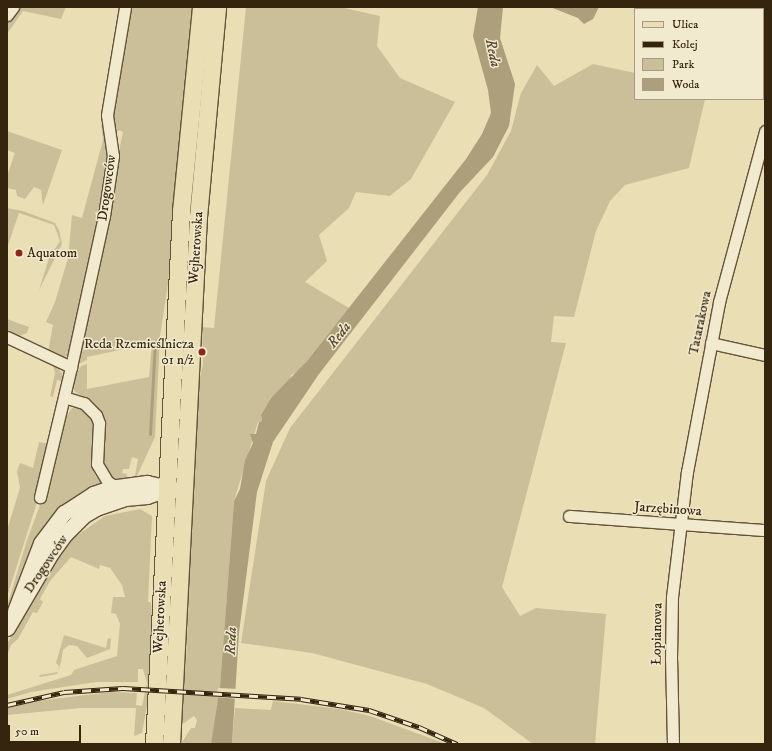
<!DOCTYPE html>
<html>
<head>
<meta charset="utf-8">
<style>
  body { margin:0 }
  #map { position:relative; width:772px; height:751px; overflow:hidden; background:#eadeb5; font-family:"IM FELL DW Pica",serif }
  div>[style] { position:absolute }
  .green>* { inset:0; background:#cbbf99 }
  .water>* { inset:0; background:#ad9f7c }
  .pier>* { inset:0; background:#eadeb5 }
  .stream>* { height:3px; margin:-1.5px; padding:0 1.5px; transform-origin:1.5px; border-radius:1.5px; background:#ad9f7c }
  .roads { filter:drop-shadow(1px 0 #635338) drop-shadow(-1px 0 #635338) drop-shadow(0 1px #635338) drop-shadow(0 -1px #635338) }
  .street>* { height:11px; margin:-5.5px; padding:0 5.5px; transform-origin:5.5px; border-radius:5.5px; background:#f1eacf }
  .secondary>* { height:15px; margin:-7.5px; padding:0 7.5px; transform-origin:7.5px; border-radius:7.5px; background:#f1eacf }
  .primary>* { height:17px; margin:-8.5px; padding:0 8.5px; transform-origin:8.5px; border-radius:8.5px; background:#eadeb5 }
  .rail>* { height:4.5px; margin-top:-2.25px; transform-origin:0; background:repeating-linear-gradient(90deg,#f1eacf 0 9px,#36250e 0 18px); box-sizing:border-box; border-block:1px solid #36250e }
  .dots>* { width:11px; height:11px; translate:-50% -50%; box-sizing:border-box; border:2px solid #f1eacf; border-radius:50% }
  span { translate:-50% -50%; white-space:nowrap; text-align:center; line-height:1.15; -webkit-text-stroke:3px #f1eacf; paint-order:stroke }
  .street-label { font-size:14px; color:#36250e }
  .poi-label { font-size:14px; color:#36250e }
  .left { translate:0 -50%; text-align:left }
  .right { translate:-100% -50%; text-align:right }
  .water-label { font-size:15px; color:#5a4a2f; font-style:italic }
  .frame { position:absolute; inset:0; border:8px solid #36250e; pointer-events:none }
  .legend { position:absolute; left:634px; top:8px; width:130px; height:92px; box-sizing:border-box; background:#f1eacf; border:1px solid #a69b82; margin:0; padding:5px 7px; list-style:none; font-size:12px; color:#36250e }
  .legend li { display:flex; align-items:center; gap:8px; height:20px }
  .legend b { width:20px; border:1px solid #a69b82 }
  .scale { position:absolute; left:8px; top:725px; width:73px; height:18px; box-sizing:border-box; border:2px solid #36250e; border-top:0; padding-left:5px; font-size:12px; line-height:14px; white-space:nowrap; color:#36250e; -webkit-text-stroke:3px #f1eacf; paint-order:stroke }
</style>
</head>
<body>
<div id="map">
  <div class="green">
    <i style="clip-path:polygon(18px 7px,66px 7px,61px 19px,23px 11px,7px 34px,7px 19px)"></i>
    <i style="clip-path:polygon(129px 7px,193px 7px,168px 284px,160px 336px,155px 437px,136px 478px,132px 478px,135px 476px,138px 459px,132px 457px,129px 469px,123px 469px,122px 473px,127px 474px,126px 478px,113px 480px,103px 470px,101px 415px,92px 401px,75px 392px,71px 384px,81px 366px,87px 364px,87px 389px,149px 377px,152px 343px,87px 357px,87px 360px,79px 364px,72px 373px,123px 132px,118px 130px,114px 141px,110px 125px)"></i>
    <i style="clip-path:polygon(246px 7px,340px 7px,380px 16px,377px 46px,400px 78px,455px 102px,411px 179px,390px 196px,356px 192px,349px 208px,319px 235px,327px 261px,305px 282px,349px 308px,298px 372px,291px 375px,290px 380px,271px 398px,261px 415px,262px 421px,258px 422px,234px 501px,220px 686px,212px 741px,211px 744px,181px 744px,191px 728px,195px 728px,197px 720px,194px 716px,184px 723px,180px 722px,181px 682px,186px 663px,196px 382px,199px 382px,203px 364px,202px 327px,214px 328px)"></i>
    <i style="clip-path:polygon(593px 64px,635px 73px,635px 99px,705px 99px,689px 168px,625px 185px,610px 201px,596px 231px,574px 317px,554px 316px,551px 342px,566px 343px,502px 587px,520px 616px,536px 608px,606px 614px,595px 744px,533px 744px,484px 708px,427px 684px,312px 653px,241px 643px,266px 481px,290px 428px,487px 175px,511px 131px,521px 93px,537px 65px,554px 86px)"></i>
    <i style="clip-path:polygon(101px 124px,104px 126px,110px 159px,74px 341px,65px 359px,48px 352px,53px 325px,46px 322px,55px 302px,68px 258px,72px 215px,82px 218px,103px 140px)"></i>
    <i style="clip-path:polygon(7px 131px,62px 150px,43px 205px,41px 190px,34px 187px,25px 199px,17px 196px,16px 190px,7px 188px,7px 176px,15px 153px,7px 150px)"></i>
    <i style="clip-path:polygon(7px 208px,23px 211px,55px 223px,59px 230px,62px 244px,39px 290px,49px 258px,60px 241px,54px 225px,19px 213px,7px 248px)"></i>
    <i style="clip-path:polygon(7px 319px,29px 327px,27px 333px,17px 337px,7px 332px)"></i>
    <i style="clip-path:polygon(31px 355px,55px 366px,62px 373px,62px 381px,57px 380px,53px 397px,50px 396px,55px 373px,53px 365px)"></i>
    <i style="clip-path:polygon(81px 407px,92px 415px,94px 423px,91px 461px,95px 475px,103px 485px,81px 494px,7px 614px,7px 606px,27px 540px,43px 497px,46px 497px,65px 418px,72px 408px)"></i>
    <i style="clip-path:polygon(39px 442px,50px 444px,39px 496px,7px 597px,7px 530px,20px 488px,17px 471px,20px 463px,33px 468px)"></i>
    <i style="clip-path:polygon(140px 509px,152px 516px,148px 602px,151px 602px,152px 617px,150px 689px,142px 733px,134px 736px,136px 708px,81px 708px,7px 715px,7px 708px,36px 701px,111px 692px,137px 693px,136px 705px,142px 706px,147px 683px,143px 669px,138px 669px,138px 682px,96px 682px,31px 692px,7px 699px,7px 695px,71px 675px,74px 670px,117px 656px,120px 624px,116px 614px,111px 613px,113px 597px,125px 597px,122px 585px,110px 568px,100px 565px,99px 569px,71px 557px,50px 581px,40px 599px,43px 602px,37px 613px,33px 612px,18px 639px,11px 645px,7px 656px,7px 644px,46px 574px,72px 539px,105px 516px)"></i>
    <i style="clip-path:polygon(64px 635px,106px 648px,108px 638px,111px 639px,110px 649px,87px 658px,77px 646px,69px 645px,63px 650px,61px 662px,58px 672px,57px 674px,40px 677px,39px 675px,58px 672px,59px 666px,56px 663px)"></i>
    <i style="clip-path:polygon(273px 701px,340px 709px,370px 716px,446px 744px,232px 744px,235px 708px,271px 710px)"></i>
  </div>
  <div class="water">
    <i style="clip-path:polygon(478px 7px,503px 7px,500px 38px,515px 84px,509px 126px,493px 157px,460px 192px,319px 374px,273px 442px,257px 492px,239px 633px,232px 744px,211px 744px,220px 686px,234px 501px,240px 489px,245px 460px,253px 443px,250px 434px,256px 434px,259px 422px,262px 421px,261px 415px,271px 398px,307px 361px,466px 159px,482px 134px,491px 113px,488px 90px,473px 36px)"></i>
    <i style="clip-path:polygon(550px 7px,599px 7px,593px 19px,584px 24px,578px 18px)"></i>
  </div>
  <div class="pier">
    <i style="clip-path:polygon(218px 688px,239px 689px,238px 699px,216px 697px)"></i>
  </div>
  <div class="stream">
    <i style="left:150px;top:434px;width:93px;rotate:-86.9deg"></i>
  </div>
  <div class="roads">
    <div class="street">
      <i style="left:7px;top:15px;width:10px;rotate:-53deg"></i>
      <i style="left:7px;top:337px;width:71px;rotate:25.1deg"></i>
      <i style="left:71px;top:367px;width:134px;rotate:103.4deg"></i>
      <i style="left:711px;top:343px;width:55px;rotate:12.5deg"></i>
      <i style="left:71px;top:367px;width:155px;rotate:-77.7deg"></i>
      <i style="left:104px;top:216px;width:61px;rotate:-81.5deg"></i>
      <i style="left:113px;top:156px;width:41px;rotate:-98.3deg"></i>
      <i style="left:107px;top:115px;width:109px;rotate:-80.5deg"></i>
      <i style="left:64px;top:397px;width:21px;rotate:17deg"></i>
      <i style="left:84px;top:403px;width:17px;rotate:45deg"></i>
      <i style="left:96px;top:415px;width:9px;rotate:69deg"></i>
      <i style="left:99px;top:423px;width:41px;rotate:92.8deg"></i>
      <i style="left:97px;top:464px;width:21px;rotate:59deg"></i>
      <i style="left:108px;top:482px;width:10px;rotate:29deg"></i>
      <i style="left:569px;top:516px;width:196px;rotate:4.1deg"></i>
      <i style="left:673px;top:744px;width:85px;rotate:-91.3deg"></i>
      <i style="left:671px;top:659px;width:62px;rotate:-89.1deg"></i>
      <i style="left:672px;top:597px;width:126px;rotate:-83.2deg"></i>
      <i style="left:687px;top:472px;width:173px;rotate:-79.3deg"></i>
      <i style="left:719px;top:302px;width:177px;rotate:-74.9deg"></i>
    </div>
    <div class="secondary">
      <i style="left:15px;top:611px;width:73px;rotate:-69.1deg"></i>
      <i style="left:41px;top:543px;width:38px;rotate:-53deg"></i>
      <i style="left:64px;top:513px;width:35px;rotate:-33deg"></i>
      <i style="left:93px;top:494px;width:18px;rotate:-19deg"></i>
      <i style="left:110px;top:488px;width:37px;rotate:-8deg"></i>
      <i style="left:147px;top:483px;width:32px;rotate:13deg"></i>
      <i style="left:7px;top:628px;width:87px;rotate:-59.6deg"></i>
      <i style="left:51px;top:553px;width:24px;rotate:-54deg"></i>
      <i style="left:65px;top:534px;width:27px;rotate:-45deg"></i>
      <i style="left:84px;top:515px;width:14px;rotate:-30deg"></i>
      <i style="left:96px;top:508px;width:31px;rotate:-19deg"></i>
      <i style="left:125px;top:498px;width:22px;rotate:-5deg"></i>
      <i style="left:147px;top:496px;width:21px;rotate:-19deg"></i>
    </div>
    <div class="primary">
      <i style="left:154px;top:744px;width:534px;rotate:-87.1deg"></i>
      <i style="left:181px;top:211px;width:205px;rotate:-84.4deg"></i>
      <i style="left:171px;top:744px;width:528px;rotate:-87.07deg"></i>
      <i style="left:198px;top:217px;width:211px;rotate:-84.8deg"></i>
    </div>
  </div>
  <div class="rail">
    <i style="left:7px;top:705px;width:58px;rotate:-12.8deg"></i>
    <i style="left:64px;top:692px;width:59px;rotate:-3.9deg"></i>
    <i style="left:123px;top:688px;width:178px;rotate:3.5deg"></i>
    <i style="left:301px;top:699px;width:69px;rotate:9.2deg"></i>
    <i style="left:369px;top:710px;width:53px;rotate:18.8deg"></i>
    <i style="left:419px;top:727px;width:42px;rotate:24.1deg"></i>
  </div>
  <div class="dots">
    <i style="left:19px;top:253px;background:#8f2418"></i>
    <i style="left:202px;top:352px;background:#8f2418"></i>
  </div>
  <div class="street-label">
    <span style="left:107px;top:188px;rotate:-82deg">Drogowców</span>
    <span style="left:196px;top:248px;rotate:-86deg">Wejherowska</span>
    <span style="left:700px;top:323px;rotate:-78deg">Tatarakowa</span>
    <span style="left:668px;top:509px;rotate:4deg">Jarzębinowa</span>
    <span style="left:46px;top:564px;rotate:-56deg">Drogowców</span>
    <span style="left:160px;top:617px;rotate:-87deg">Wejherowska</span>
    <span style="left:657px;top:634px;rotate:-89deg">Łopianowa</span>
  </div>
  <div class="poi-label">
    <span class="left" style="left:27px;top:253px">Aquatom</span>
    <span class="right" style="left:194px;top:352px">Reda Rzemieślnicza<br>01 n/ż</span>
  </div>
  <div class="water-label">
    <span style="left:493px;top:53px;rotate:78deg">Reda</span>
    <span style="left:339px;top:335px;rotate:-52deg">Reda</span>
    <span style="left:231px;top:641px;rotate:-87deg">Reda</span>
  </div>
  <div class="frame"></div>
  <ul class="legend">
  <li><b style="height:5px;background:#eadeb5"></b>Ulica</li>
  <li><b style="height:5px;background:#36250e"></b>Kolej</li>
  <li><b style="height:11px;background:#cbbf99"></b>Park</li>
  <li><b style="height:11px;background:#ad9f7c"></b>Woda</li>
  </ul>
  <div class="scale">50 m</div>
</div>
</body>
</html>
